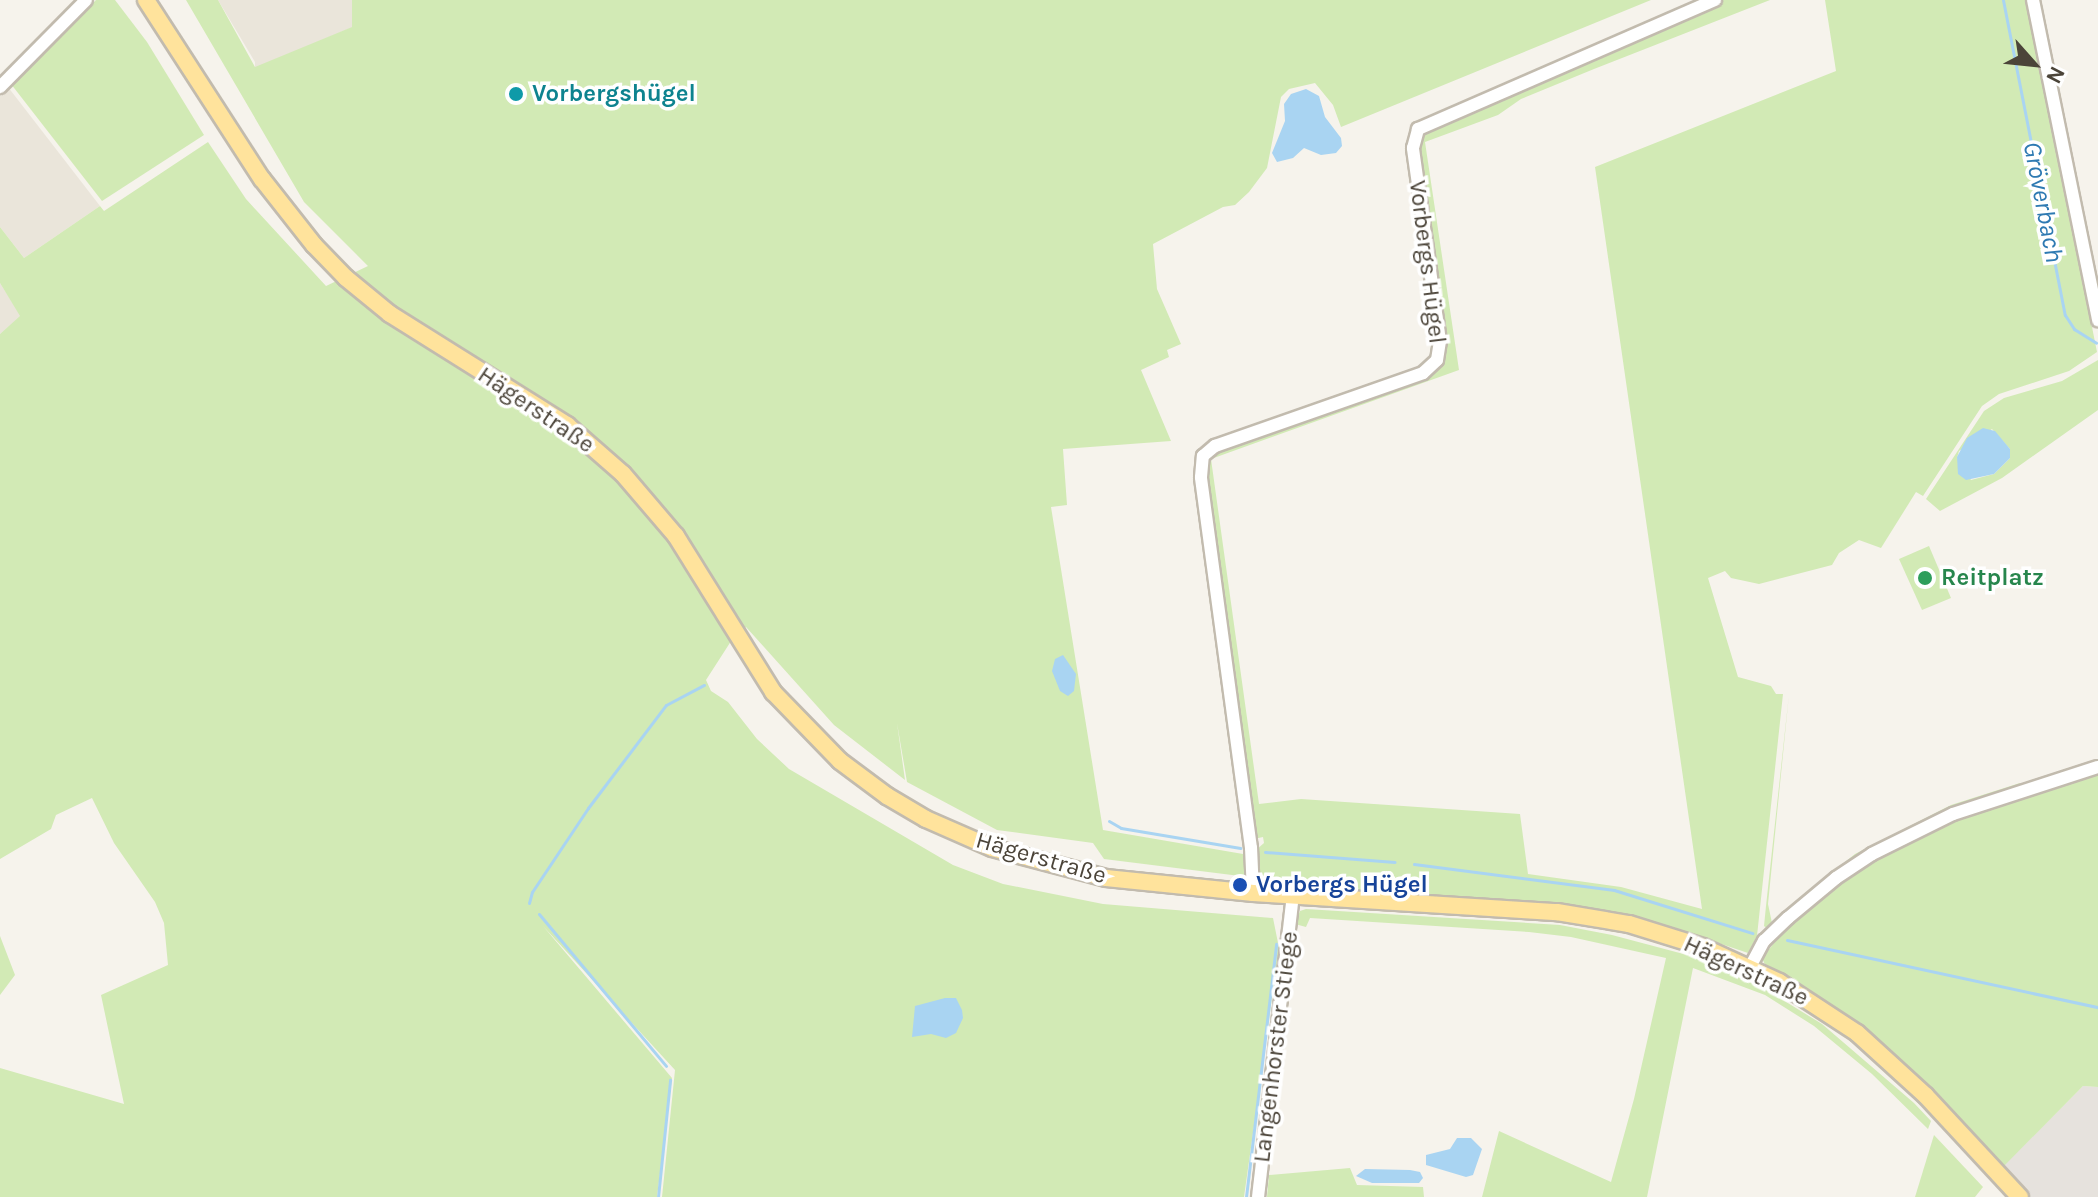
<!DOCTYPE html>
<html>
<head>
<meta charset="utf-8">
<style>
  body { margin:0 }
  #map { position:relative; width:2098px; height:1197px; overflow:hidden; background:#f6f3ec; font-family:Karla,sans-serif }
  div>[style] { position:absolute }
  .residential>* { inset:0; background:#eae5da }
  .industrial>* { inset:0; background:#e6e2dd }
  .green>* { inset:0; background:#d2eab5 }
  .water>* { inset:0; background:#a9d4f2 }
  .stream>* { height:3px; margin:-1.5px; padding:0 1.5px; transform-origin:1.5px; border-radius:1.5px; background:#a9d4f2 }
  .roads { filter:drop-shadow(2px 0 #c2bbae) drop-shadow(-2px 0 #c2bbae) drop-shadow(0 2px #c2bbae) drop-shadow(0 -2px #c2bbae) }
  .minor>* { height:12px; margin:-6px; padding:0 6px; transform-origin:6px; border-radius:6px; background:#fff }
  .major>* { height:16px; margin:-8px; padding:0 8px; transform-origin:8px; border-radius:8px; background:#ffe39c }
  .dots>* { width:22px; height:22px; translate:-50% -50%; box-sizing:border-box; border:4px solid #fff; border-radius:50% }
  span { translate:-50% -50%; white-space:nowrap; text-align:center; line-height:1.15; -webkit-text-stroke:7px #fff; paint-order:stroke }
  .culture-label { font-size:24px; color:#0d838f; font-weight:700 }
  .left { translate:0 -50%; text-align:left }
  .street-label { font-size:24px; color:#4b4439 }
  .leisure-label { font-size:24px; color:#27864d; font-weight:700 }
  .transit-label { font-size:24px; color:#164399; font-weight:700 }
  .water-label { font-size:26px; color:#2e7ab2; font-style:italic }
  .north { position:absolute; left:1994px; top:24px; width:80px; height:80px; -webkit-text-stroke:6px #fff; paint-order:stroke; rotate:117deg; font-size:22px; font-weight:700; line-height:32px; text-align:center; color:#4b4439 }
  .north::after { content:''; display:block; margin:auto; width:28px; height:36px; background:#4b4439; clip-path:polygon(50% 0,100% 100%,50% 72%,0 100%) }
</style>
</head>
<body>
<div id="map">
  <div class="residential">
    <i style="clip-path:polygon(218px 0,352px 0,353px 27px,255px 68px,255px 62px)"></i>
    <i style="clip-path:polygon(8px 87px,100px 206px,24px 258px,0 227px,0 94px)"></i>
    <i style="clip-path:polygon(0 283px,21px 316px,0 334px)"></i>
  </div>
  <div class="industrial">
    <i style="clip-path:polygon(2083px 1086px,2098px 1087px,2098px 1197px,2029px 1197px,2001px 1168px)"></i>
  </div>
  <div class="green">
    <i style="clip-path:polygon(96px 0,115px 0,147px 42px,204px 135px,102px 201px,11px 84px)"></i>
    <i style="clip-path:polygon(186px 0,218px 0,255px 67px,352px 27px,352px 0,1651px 0,1341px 127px,1333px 105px,1315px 83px,1289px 89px,1281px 97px,1267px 168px,1249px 192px,1235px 205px,1223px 207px,1153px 244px,1157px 289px,1181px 344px,1167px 350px,1169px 357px,1141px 370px,1171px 441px,1063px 449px,1067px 505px,1051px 507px,1103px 830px,1243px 854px,1248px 877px,1104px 859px,1093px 843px,997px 830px,907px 782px,897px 723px,905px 780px,834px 725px,746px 627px,735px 635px,706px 680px,711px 691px,728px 702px,757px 739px,789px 769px,953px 865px,1003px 884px,1103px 904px,1273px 918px,1279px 948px,1244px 1197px,662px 1197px,675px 1070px,543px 926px,672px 1078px,657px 1197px,0 1197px,0 1068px,124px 1104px,101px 995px,168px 965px,164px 923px,155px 902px,114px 843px,92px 798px,56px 815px,51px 829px,0 859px,0 334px,20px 316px,0 283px,0 227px,24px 258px,100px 206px,104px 211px,208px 142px,246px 199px,326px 286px,368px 266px,304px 202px)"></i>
    <i style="clip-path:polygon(1722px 0,1770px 0,1594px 69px,1521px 99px,1498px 115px,1425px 142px,1459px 370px,1211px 459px,1259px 804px,1301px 799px,1520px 814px,1528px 874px,1621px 887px,1702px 909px,1595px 167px,1836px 71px,1825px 0,2027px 0,2097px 352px,2069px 371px,1999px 394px,1982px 406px,1923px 496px,1916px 492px,1881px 548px,1859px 540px,1839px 553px,1832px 565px,1759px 584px,1731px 578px,1725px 571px,1708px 578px,1738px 677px,1771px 686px,1776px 694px,1783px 694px,1757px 936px,1748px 953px,1665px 925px,1614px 914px,1524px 901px,1411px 894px,1406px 883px,1394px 893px,1264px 886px,1258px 879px,1256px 850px,1264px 843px,1263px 837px,1254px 839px,1204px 480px,1208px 458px,1215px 451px,1437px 368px,1416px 147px,1420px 134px)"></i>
    <i style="clip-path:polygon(evenodd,2098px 360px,2098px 410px,2002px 478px,1940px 511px,1926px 499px,1984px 411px,2004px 398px,2062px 381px,2098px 360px,1992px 429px,2010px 449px,2010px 458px,1994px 474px,1971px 480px,1957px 458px,1959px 451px,1992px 429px)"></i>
    <i style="clip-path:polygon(1929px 546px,1951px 598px,1922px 610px,1899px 559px)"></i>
    <i style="clip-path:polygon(1789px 694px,1768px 904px,1772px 923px,1779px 917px,1769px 930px,1764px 926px,1766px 906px)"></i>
    <i style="clip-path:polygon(2098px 770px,2098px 1087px,2083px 1086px,2003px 1167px,1859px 1027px,1766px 967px,1762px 958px,1790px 923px,1848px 872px,1933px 826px)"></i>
    <i style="clip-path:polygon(2020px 783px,2018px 789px,1973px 803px,1796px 901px,1855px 854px,1951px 805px)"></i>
    <i style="clip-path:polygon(1306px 909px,1560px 925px,1612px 935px,1691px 956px,1765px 989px,1822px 1024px,1914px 1103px,1931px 1121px,1928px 1129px,1872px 1074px,1814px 1026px,1765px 995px,1693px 968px,1647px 1197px,1482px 1197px,1499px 1131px,1611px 1182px,1634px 1099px,1666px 958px,1571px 937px,1529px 932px,1310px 918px,1306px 927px,1295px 924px,1300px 911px)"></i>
    <i style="clip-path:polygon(0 936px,15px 975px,0 995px)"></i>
    <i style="clip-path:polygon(1934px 1135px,1983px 1187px,1975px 1197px,1915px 1197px)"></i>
    <i style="clip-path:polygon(1350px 1168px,1357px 1185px,1423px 1187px,1424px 1197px,1267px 1197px,1269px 1175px)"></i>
  </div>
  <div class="water">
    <i style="clip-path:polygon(1306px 89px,1319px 96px,1325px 117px,1341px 138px,1342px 146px,1336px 153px,1321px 155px,1304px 148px,1293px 158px,1277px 162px,1272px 153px,1285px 121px,1284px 104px,1291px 94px)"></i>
    <i style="clip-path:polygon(1983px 428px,1995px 431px,2010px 449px,2010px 458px,1994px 474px,1966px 480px,1958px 474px,1957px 457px,1967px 438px)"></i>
    <i style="clip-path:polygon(1063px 655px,1076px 674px,1074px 691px,1068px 696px,1060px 691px,1052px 671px,1055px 659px)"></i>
    <i style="clip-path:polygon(945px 998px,956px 998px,962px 1010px,963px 1018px,956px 1033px,946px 1038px,931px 1034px,912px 1037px,915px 1006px)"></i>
    <i style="clip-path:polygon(1457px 1138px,1471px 1138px,1482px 1149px,1473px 1175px,1466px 1177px,1426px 1165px,1426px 1155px,1450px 1149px)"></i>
    <i style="clip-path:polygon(1365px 1169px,1410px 1170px,1420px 1172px,1423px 1178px,1419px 1183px,1372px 1183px,1356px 1176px)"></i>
  </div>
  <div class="stream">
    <i style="left:2003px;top:0;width:321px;rotate:78.9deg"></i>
    <i style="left:2065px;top:315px;width:17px;rotate:57deg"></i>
    <i style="left:2074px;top:329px;width:26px;rotate:32deg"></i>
    <i style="left:1109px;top:821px;width:14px;rotate:30deg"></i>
    <i style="left:1121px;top:828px;width:121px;rotate:9.5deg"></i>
    <i style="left:1265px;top:852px;width:130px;rotate:4.4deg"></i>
    <i style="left:1414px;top:864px;width:202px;rotate:7.4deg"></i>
    <i style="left:1614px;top:890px;width:145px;rotate:17.3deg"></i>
    <i style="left:529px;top:903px;width:11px;rotate:-75deg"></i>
    <i style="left:532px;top:892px;width:101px;rotate:-56.3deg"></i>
    <i style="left:588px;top:808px;width:129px;rotate:-52.9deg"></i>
    <i style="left:666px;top:705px;width:43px;rotate:-27.8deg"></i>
    <i style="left:539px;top:914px;width:198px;rotate:50.1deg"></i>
    <i style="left:1787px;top:940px;width:318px;rotate:12.2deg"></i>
    <i style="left:658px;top:1197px;width:118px;rotate:-84.1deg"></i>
    <i style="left:1246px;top:1197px;width:255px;rotate:-83.2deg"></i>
  </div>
  <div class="roads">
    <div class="minor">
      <i style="left:2033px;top:0;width:327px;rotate:78.5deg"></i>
      <i style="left:0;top:87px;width:122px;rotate:-45.3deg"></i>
      <i style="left:1253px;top:893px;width:45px;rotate:-92.5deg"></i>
      <i style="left:1251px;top:848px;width:374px;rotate:-97.7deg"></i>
      <i style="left:1201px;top:477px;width:21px;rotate:-85deg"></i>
      <i style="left:1203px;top:456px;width:16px;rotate:-40deg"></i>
      <i style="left:1215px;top:446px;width:220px;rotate:-19.3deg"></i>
      <i style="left:1423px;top:373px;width:19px;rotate:-43deg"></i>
      <i style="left:1437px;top:360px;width:19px;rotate:-81deg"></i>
      <i style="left:1440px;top:341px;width:195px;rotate:-98deg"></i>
      <i style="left:1413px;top:148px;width:20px;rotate:-75deg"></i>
      <i style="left:1418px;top:129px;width:324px;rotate:-23.5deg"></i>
      <i style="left:1750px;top:967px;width:30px;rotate:-62deg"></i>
      <i style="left:1764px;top:941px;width:33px;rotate:-44deg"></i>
      <i style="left:1788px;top:918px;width:62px;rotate:-39.8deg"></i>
      <i style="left:1836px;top:878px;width:43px;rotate:-33.7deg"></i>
      <i style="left:1872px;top:854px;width:90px;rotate:-26.3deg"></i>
      <i style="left:1953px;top:814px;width:152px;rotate:-18deg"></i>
      <i style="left:1258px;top:1197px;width:303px;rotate:-83.4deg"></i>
    </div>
    <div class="major">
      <i style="left:146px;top:0;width:213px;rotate:57.1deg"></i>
      <i style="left:262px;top:179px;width:84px;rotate:51.8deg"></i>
      <i style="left:314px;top:245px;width:46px;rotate:45.9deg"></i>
      <i style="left:346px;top:278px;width:57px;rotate:39.3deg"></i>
      <i style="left:390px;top:314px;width:209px;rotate:32.1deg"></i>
      <i style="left:567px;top:425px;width:74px;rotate:41.2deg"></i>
      <i style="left:623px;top:474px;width:82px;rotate:49.5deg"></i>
      <i style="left:676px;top:536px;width:184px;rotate:58.1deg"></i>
      <i style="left:773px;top:692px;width:96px;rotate:45.8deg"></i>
      <i style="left:840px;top:761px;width:59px;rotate:36.7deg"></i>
      <i style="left:887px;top:796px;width:45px;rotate:30.5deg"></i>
      <i style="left:926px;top:819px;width:72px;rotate:23.7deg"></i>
      <i style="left:992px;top:848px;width:118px;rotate:14.7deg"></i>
      <i style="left:1106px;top:878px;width:148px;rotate:5.8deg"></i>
      <i style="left:1253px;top:893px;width:305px;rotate:3.6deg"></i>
      <i style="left:1557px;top:912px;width:73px;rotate:9.5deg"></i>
      <i style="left:1629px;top:924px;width:77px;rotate:17.3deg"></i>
      <i style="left:1703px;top:947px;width:84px;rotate:24.7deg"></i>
      <i style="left:1779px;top:982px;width:93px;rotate:33.2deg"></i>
      <i style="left:1857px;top:1033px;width:93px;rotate:42.4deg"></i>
      <i style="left:1926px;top:1096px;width:138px;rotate:47.1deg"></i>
    </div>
  </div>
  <div class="dots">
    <i style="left:516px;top:94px;background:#0f9aa8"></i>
    <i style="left:1925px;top:578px;background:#2e9e5b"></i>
    <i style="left:1240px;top:885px;background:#1a4fb4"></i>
  </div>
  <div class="culture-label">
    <span class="left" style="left:532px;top:94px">Vorbergshügel</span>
  </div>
  <div class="street-label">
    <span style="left:1427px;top:262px;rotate:83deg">Vorbergs Hügel</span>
    <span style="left:536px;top:410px;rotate:34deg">Hägerstraße</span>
    <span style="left:1041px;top:858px;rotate:16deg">Hägerstraße</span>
    <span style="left:1746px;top:971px;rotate:25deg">Hägerstraße</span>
    <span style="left:1276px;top:1047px;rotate:-83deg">Langenhorster Stiege</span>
  </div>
  <div class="leisure-label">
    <span class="left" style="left:1941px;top:578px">Reitplatz</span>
  </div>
  <div class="transit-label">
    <span class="left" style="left:1256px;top:885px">Vorbergs Hügel</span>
  </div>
  <div class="water-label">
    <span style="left:2043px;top:202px;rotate:79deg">Gröverbach</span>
  </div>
  <div class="north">N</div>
</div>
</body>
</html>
